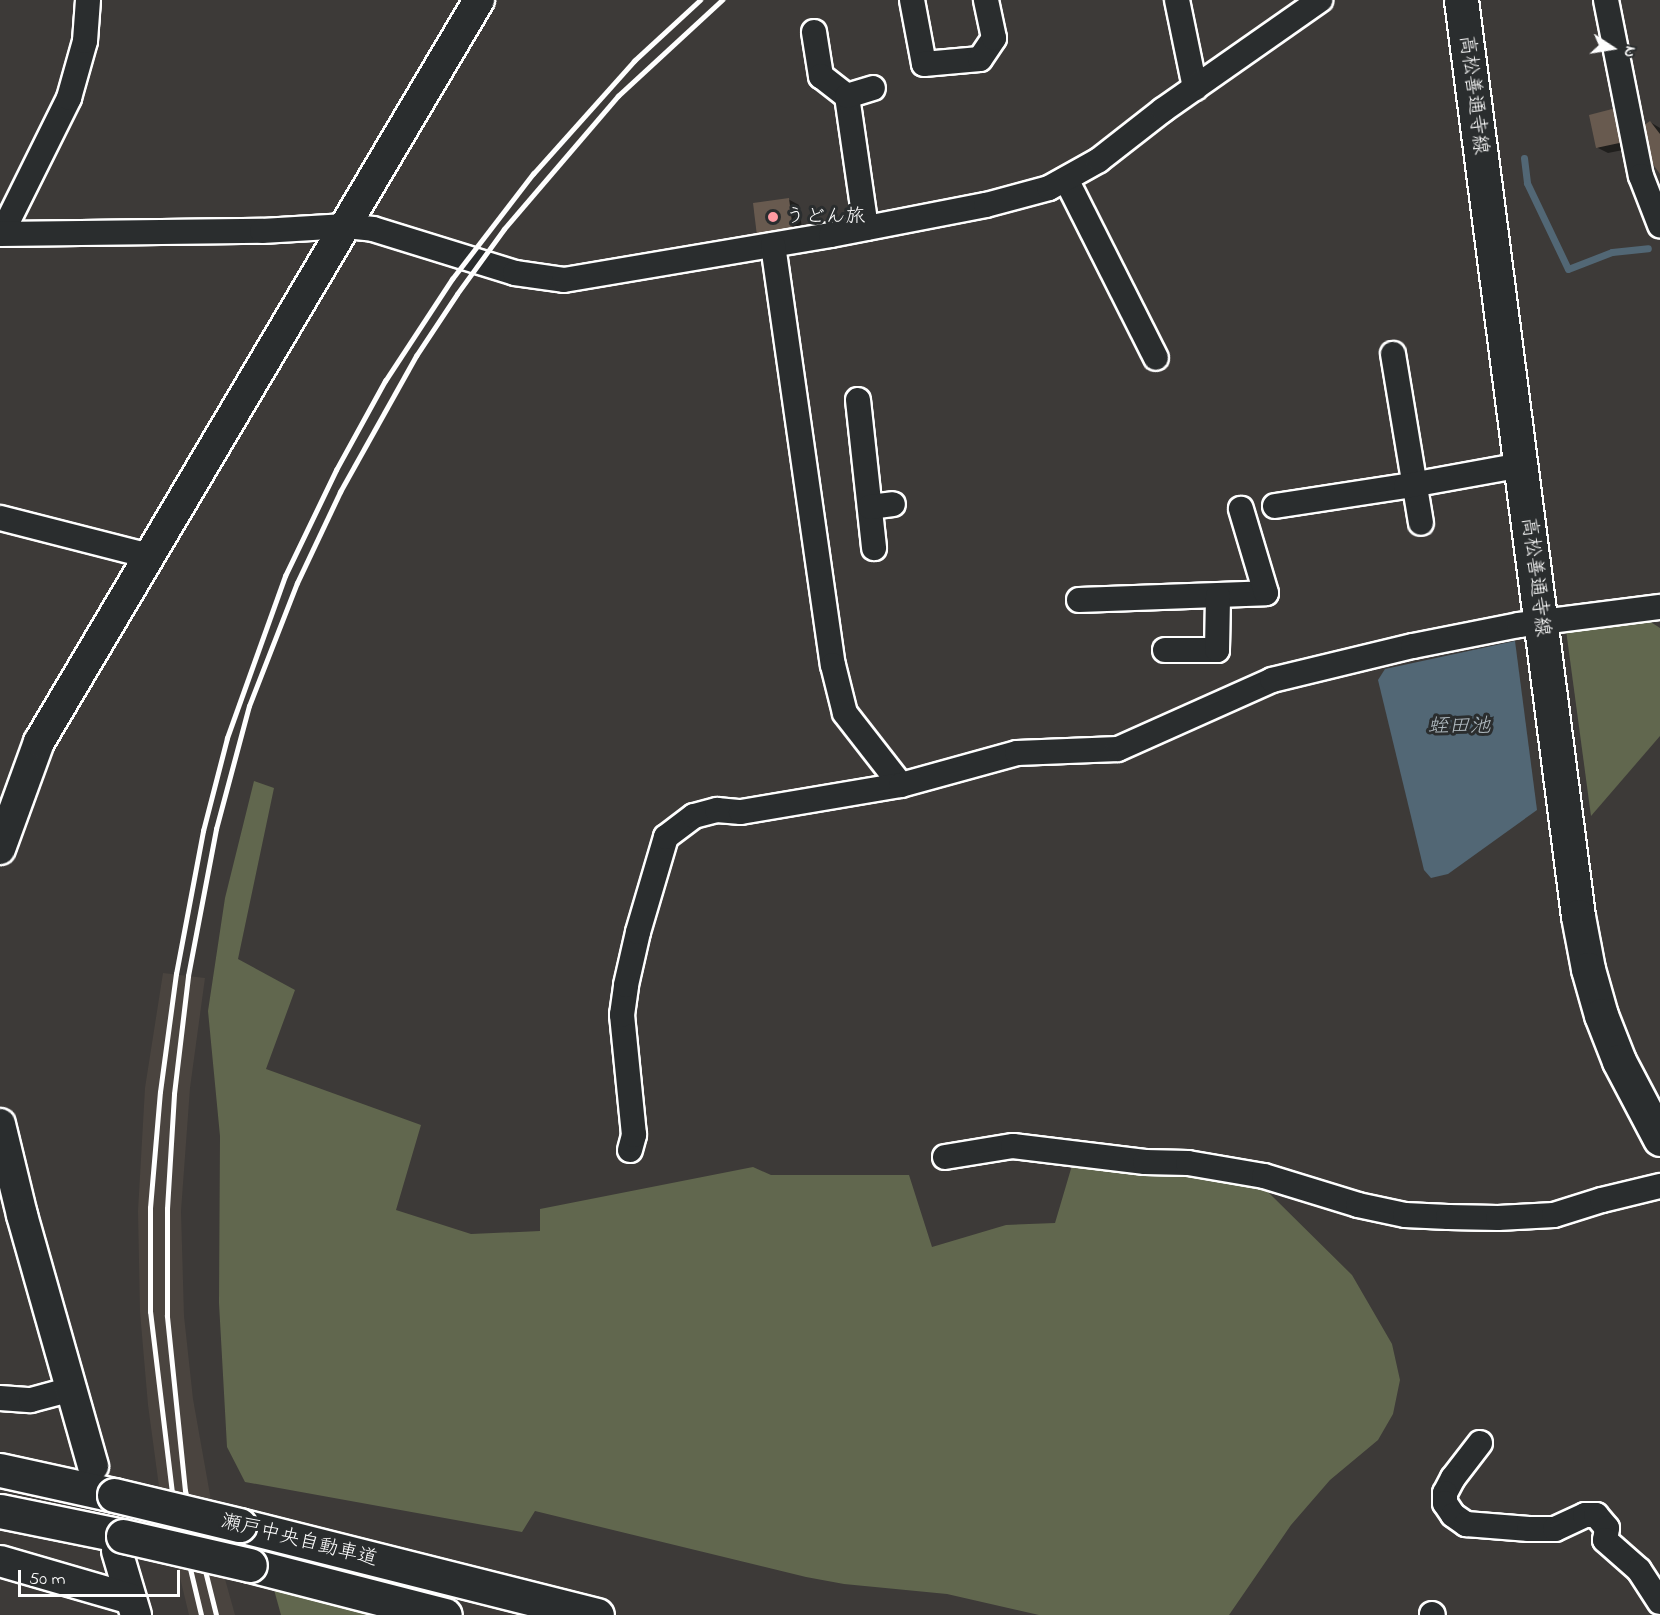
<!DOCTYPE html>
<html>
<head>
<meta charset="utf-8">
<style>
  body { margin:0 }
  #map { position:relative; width:1660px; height:1615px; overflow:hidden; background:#3d3a38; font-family:"Indie Flower","Klee One",sans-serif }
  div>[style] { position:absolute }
  .built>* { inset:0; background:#4a443f }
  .green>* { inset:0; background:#61674e }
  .water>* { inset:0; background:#526775 }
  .shadow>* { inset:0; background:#0007 }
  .stream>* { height:7px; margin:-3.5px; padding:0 3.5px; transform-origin:3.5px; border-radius:3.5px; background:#526775 }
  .building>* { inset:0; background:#685a4f }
  .roads { filter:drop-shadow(2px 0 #fff) drop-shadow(-2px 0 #fff) drop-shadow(0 2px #fff) drop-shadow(0 -2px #fff) }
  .minor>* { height:24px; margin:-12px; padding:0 12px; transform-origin:12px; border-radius:12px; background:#2a2d2e }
  .tertiary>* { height:30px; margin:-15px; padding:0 15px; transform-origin:15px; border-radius:15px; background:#2a2d2e }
  .primary>* { height:33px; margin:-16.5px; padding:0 16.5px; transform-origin:16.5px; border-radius:16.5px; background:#2a2d2e }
  .motorway>* { height:33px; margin:-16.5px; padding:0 16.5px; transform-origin:16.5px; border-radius:16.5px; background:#2a2d2e }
  .rail>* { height:4.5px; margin:-2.25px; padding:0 2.25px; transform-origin:2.25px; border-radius:2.25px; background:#fff }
  .bridges { filter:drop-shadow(2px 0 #fff) drop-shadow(-2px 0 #fff) drop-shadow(0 2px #fff) drop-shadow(0 -2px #fff) }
  .motorway-bridge>* { height:33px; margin:-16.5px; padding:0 16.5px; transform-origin:16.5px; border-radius:16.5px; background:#2a2d2e }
  .dots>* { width:16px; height:16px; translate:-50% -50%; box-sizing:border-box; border:3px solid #2a2d2e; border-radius:50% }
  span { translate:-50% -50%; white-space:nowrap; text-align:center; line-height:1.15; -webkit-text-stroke:6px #2a2d2e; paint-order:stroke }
  .street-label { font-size:20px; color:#fff }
  .poi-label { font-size:20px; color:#fff }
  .left { translate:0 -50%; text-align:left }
  .water-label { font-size:21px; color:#b1bbc1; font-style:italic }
  .north { position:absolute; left:1582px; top:18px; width:60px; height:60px; -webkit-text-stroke:4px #2a2d2e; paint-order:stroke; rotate:102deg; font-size:16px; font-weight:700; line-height:24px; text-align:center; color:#fff }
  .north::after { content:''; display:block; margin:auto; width:21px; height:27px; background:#fff; clip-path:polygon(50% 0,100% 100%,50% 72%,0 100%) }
  .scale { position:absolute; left:18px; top:1570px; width:162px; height:27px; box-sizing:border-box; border:3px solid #fff; border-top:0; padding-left:8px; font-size:18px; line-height:21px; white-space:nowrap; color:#fff; -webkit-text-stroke:4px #2a2d2e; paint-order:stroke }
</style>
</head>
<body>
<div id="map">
  <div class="built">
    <i style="clip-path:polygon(163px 973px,205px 978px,190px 1088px,181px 1211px,184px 1316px,193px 1399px,225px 1579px,235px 1615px,189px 1615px,160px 1494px,148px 1405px,140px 1312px,138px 1211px,145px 1088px)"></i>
  </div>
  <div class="green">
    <i style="clip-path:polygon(1643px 617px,1660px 628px,1660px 736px,1591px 816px,1566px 630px)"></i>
    <i style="clip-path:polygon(254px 781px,274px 788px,238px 959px,295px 990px,266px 1069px,421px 1125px,396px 1210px,471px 1234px,540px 1231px,540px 1209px,753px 1167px,771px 1175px,909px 1175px,932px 1247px,1006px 1225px,1055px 1223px,1073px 1162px,1200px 1176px,1265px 1189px,1352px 1275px,1392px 1344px,1400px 1380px,1393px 1414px,1378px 1440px,1330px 1480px,1291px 1525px,1229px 1615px,1039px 1615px,947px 1594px,844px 1584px,806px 1577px,535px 1511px,522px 1532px,245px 1482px,227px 1447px,219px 1303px,220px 1136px,208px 1011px,225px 898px)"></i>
    <i style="clip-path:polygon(273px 1586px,379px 1615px,281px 1615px)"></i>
  </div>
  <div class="water">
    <i style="clip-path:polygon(1515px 641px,1537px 810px,1448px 874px,1431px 878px,1424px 870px,1378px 680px,1385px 669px)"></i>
  </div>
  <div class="shadow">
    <i style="clip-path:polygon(1616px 109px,1633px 148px,1608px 153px,1598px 148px)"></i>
    <i style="clip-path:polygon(1650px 122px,1660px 128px,1660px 171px)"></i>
    <i style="clip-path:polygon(788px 199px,799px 205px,803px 237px,769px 241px)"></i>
  </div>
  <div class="stream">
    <i style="left:1524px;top:158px;width:25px;rotate:83deg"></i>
    <i style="left:1527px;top:183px;width:95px;rotate:64.5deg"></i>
    <i style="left:1568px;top:269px;width:47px;rotate:-21.1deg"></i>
    <i style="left:1612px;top:252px;width:36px;rotate:-6deg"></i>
  </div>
  <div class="building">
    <i style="clip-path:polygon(1616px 108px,1624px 142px,1596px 148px,1589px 115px)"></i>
    <i style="clip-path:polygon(1650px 121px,1660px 134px,1660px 174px,1644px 152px,1640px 128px)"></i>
    <i style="clip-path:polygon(789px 198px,793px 231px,757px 236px,753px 203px)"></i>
  </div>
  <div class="roads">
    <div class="minor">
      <i style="left:912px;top:0;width:65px;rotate:79.4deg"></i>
      <i style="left:924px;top:64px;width:56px;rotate:-5.1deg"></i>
      <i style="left:980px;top:59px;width:25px;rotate:-56deg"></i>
      <i style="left:994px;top:38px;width:39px;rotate:-102deg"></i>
      <i style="left:1177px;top:0;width:90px;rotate:78.4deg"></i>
      <i style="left:1606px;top:0;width:179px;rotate:78.8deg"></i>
      <i style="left:1641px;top:176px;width:53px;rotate:68.8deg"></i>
      <i style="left:814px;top:32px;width:45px;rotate:81deg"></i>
      <i style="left:821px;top:76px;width:33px;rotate:38deg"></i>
      <i style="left:1066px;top:179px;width:200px;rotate:63.3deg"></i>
      <i style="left:0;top:227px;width:8px;rotate:-30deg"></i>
      <i style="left:7px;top:223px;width:140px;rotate:-63.6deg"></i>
      <i style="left:69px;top:98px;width:59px;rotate:-74.3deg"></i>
      <i style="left:85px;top:41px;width:41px;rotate:-85.8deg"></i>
      <i style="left:866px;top:228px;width:133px;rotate:-98.2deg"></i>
      <i style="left:847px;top:96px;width:27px;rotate:-17deg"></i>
      <i style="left:0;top:234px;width:262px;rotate:-0.7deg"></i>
      <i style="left:262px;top:231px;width:84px;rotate:-3.4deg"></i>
      <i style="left:346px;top:226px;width:27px;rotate:6deg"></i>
      <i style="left:373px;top:229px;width:149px;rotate:17.2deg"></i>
      <i style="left:515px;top:273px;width:49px;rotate:8.1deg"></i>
      <i style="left:564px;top:280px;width:271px;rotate:-9.6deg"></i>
      <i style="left:831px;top:235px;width:158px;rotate:-11deg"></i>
      <i style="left:986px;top:205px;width:65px;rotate:-15.1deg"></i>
      <i style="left:1049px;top:188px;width:57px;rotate:-29.2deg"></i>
      <i style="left:1099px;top:160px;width:81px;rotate:-38deg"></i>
      <i style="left:1163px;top:110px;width:192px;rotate:-35deg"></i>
      <i style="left:773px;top:245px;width:424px;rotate:81.9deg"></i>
      <i style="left:833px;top:665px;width:49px;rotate:76deg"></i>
      <i style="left:845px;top:713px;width:91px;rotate:52.1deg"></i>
      <i style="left:1393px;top:354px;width:171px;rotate:80.6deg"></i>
      <i style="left:858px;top:400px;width:149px;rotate:83.8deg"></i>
      <i style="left:1275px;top:506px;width:133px;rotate:-8.7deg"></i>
      <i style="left:1406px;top:486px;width:117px;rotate:-10.3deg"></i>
      <i style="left:870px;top:507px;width:23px;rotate:-7deg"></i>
      <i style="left:0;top:518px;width:154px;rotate:14.3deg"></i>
      <i style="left:1079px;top:600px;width:187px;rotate:-2.1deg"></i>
      <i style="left:1266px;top:593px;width:88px;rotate:-106.6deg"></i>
      <i style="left:1165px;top:650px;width:52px"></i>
      <i style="left:1217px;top:650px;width:54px;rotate:-88.9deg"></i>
      <i style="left:630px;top:1150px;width:16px;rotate:-75deg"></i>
      <i style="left:634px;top:1135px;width:121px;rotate:-95.7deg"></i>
      <i style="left:622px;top:1015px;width:30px;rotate:-82deg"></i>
      <i style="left:626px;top:985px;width:54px;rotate:-77.2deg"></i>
      <i style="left:638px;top:932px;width:99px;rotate:-73.6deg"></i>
      <i style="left:666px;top:837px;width:35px;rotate:-37deg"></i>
      <i style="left:694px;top:816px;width:24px;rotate:-15deg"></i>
      <i style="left:717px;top:810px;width:24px;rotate:5deg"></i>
      <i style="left:741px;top:812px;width:162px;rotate:-9.6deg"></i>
      <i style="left:901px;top:785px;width:120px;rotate:-15.4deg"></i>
      <i style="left:1017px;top:753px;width:101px;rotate:-2.3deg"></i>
      <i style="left:1118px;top:749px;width:169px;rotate:-24.1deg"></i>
      <i style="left:1272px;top:680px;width:145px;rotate:-13.6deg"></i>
      <i style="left:1413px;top:646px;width:108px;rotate:-11.2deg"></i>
      <i style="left:1519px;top:625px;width:142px;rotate:-7.3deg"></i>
      <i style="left:945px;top:1157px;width:69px;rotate:-9.2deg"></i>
      <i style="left:1013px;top:1146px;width:133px;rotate:6.9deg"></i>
      <i style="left:1145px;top:1162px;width:43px;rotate:1.3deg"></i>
      <i style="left:1188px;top:1163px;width:77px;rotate:9.7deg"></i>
      <i style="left:1264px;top:1176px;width:98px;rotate:17.1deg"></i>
      <i style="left:1358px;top:1205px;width:48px;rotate:12deg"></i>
      <i style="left:1405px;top:1215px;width:43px;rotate:2.7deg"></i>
      <i style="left:1448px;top:1217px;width:50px;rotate:1.1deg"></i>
      <i style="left:1498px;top:1218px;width:56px;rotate:-3.1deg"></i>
      <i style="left:1554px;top:1215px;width:50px;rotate:-17.4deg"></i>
      <i style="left:1602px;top:1200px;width:60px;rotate:-13.6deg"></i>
      <i style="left:0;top:1398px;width:31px;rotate:4deg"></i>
      <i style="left:31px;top:1400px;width:39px;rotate:-15deg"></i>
      <i style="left:1480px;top:1443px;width:44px;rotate:127.6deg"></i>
      <i style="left:1453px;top:1478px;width:17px;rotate:118deg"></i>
      <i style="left:1445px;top:1493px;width:10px;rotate:90deg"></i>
      <i style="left:1445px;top:1503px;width:14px;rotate:56deg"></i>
      <i style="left:1453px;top:1515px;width:16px;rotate:35deg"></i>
      <i style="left:1466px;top:1524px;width:63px;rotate:4.5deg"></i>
      <i style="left:1529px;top:1529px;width:26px"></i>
      <i style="left:1555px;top:1529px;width:33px;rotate:-25deg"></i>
      <i style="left:1585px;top:1515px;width:11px"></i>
      <i style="left:1596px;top:1515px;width:17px;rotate:50deg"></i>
      <i style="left:1607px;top:1528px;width:12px;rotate:99deg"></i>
      <i style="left:1605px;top:1540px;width:45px;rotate:41.4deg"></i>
      <i style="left:1639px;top:1570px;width:38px;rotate:57deg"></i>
      <i style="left:1432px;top:1614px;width:1px;rotate:45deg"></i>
    </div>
    <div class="tertiary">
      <i style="left:0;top:849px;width:114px;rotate:-70deg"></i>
      <i style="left:39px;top:742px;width:863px;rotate:-59.33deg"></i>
      <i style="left:0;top:1124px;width:94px;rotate:76.4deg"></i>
      <i style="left:22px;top:1215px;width:261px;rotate:74.2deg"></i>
      <i style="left:117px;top:1551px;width:67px;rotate:73.5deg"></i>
      <i style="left:0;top:1561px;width:136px;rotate:16.2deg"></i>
    </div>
    <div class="primary">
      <i style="left:1461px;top:0;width:923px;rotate:82.72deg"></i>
      <i style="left:1578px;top:916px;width:54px;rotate:79.3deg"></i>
      <i style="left:1588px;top:969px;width:48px;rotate:74.2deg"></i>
      <i style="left:1601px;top:1015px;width:49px;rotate:68.6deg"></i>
      <i style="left:1619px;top:1061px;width:88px;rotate:62.3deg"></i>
    </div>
    <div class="motorway">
      <i style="left:0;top:1470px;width:117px;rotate:12.4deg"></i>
      <i style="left:0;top:1511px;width:126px;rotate:11.5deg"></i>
      <i style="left:239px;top:1525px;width:369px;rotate:14.1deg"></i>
      <i style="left:250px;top:1565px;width:201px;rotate:14.4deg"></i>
    </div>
  </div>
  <div class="rail">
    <i style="left:201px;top:1615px;width:125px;rotate:-103.4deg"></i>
    <i style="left:172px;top:1493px;width:182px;rotate:-96.9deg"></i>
    <i style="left:150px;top:1312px;width:104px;rotate:-90deg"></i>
    <i style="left:150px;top:1208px;width:116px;rotate:-85.1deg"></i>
    <i style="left:160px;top:1092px;width:119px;rotate:-82.3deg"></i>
    <i style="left:176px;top:974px;width:146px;rotate:-79.3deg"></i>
    <i style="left:203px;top:831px;width:96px;rotate:-75.5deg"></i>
    <i style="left:227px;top:738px;width:172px;rotate:-70.3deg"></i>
    <i style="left:285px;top:576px;width:118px;rotate:-64.3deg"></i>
    <i style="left:336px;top:470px;width:102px;rotate:-61.2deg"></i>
    <i style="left:385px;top:381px;width:122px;rotate:-56.7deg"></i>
    <i style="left:452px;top:279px;width:133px;rotate:-52.4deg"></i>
    <i style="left:533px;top:174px;width:152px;rotate:-48.2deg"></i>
    <i style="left:634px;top:61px;width:90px;rotate:-42.7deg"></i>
    <i style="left:216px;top:1615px;width:128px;rotate:-104deg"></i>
    <i style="left:185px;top:1491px;width:176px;rotate:-95.9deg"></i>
    <i style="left:167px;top:1316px;width:107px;rotate:-90deg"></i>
    <i style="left:167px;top:1209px;width:115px;rotate:-86.5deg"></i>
    <i style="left:174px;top:1094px;width:119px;rotate:-83.2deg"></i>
    <i style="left:188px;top:976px;width:150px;rotate:-79.2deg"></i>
    <i style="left:216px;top:829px;width:127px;rotate:-75deg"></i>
    <i style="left:249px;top:706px;width:132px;rotate:-68.7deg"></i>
    <i style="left:297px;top:583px;width:101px;rotate:-64.7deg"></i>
    <i style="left:340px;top:492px;width:156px;rotate:-60.8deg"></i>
    <i style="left:416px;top:356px;width:74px;rotate:-56.5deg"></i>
    <i style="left:457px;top:294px;width:80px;rotate:-54.1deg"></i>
    <i style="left:504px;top:229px;width:175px;rotate:-49.4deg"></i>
    <i style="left:618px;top:96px;width:142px;rotate:-42.7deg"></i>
  </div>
  <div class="bridges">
    <div class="motorway-bridge">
      <i style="left:114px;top:1495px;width:129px;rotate:13.5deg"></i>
      <i style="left:123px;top:1536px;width:130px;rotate:12.9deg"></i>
    </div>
  </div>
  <div class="dots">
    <i style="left:773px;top:217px;background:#ff9aa2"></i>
  </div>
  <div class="street-label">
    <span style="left:1473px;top:95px;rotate:83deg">高松善通寺線</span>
    <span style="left:1535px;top:577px;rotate:83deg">高松善通寺線</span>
    <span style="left:299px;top:1541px;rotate:14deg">瀬戸中央自動車道</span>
  </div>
  <div class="poi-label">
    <span class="left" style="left:785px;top:217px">うどん旅</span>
  </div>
  <div class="water-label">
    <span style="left:1459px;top:727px">蛭田池</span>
  </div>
  <div class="north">N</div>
  <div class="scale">50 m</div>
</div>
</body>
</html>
